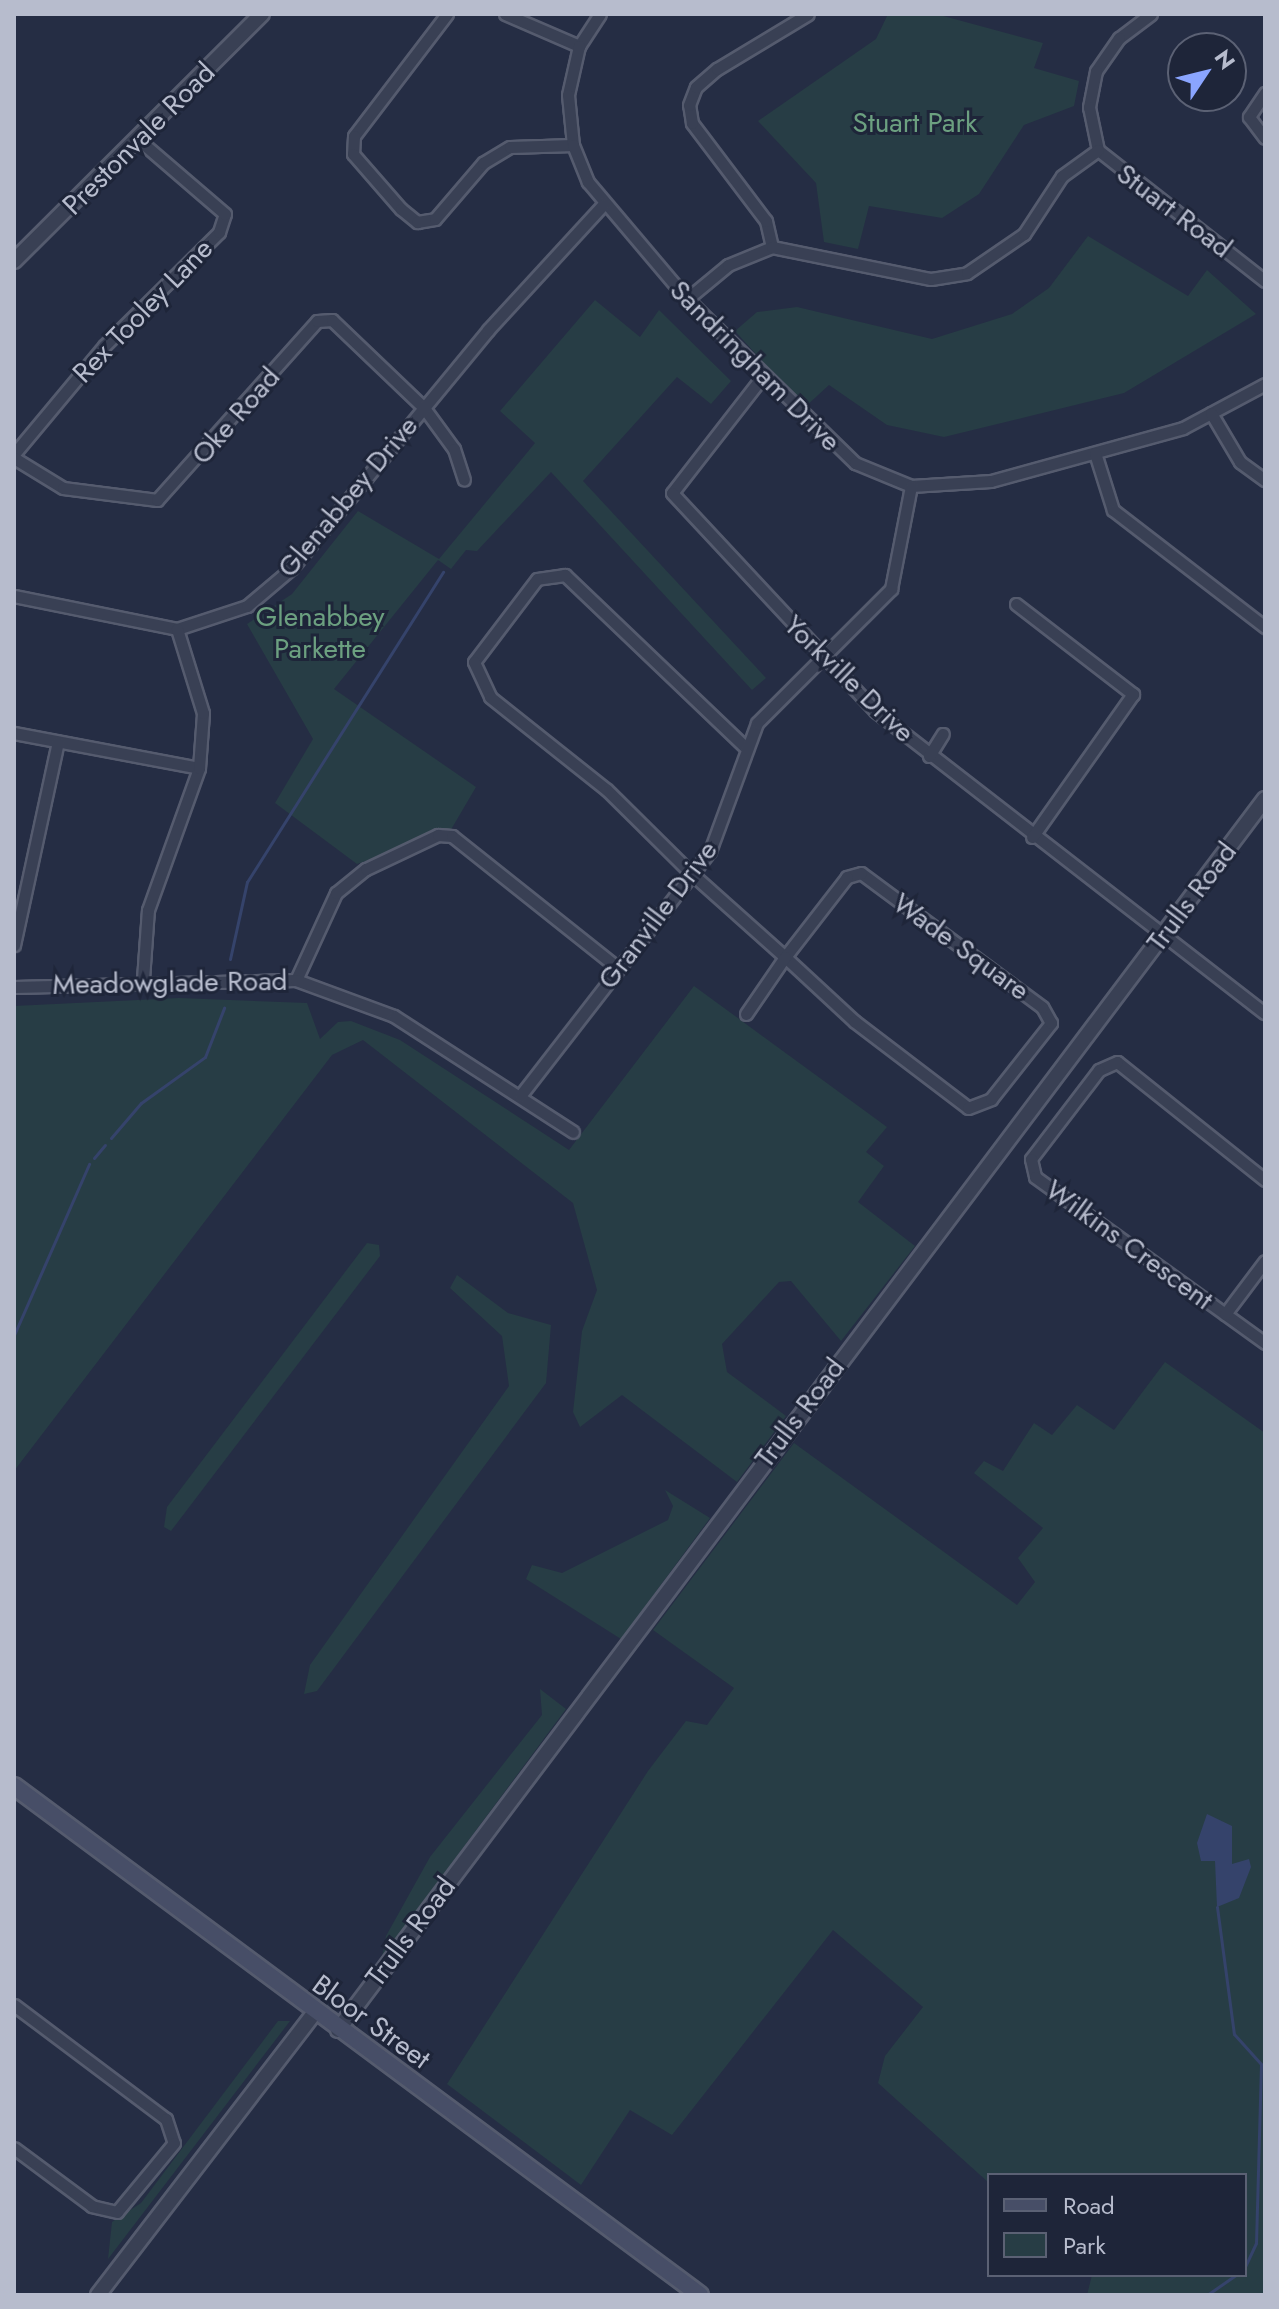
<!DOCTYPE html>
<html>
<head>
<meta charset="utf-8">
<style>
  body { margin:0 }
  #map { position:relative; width:1279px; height:2309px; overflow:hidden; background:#252d44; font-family:Jost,sans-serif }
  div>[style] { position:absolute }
  .green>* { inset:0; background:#273d45 }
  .water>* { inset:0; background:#35436b }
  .stream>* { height:3px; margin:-1.5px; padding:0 1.5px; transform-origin:1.5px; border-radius:1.5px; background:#35436b }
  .roads { filter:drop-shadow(2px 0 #555b6e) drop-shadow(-2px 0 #555b6e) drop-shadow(0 2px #555b6e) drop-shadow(0 -2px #555b6e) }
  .minor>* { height:11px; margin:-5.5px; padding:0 5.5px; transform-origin:5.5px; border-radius:5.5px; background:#394054 }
  .tertiary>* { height:14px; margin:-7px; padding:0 7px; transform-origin:7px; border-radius:7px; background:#394054 }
  .secondary>* { height:16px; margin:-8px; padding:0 8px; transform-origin:8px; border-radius:8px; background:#474e67 }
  span { translate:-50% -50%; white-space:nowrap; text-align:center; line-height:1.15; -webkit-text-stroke:6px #1e2539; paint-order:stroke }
  .park-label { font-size:28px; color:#6ca080 }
  .street-label { font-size:28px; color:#b7bccd }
  .frame { position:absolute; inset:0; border:16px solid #b7bccd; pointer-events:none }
  .legend { position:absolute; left:987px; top:2173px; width:260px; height:104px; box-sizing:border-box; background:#1e2539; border:2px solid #5b6174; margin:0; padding:10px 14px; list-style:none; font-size:24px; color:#b7bccd }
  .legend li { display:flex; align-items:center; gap:16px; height:40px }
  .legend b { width:40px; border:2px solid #5b6174 }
  .north { position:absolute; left:1167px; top:32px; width:80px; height:80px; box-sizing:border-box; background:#1e2539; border:2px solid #5b6174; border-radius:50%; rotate:55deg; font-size:22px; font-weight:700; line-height:32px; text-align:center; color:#b7bccd }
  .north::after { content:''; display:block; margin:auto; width:28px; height:36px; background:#8aa5ff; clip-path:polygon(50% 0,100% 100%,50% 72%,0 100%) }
</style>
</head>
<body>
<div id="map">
  <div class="green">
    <i style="clip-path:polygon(888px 14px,936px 14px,1043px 43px,1034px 68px,1079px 81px,1074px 106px,1024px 125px,979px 194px,942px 218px,869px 206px,858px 249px,824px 242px,816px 183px,758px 121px,876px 39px)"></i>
    <i style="clip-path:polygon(1088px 236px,1188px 296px,1207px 270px,1256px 314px,1124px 393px,944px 437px,887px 425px,829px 385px,804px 408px,735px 331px,757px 312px,797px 307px,932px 339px,1012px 314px,1049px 288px)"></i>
    <i style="clip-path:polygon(595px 300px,640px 337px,659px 310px,731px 381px,711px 404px,677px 377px,583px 481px,766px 678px,752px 690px,551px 472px,477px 551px,466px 550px,451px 569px,438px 560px,334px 689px,476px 787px,449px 833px,357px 864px,275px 803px,313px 739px,247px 624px,292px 594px,358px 511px,439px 559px,535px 443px,500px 411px)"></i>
    <i style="clip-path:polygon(694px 986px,887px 1127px,866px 1152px,884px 1166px,858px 1202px,915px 1246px,841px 1341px,791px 1281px,779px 1282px,722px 1344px,727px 1372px,786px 1416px,737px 1482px,622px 1395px,580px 1427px,573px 1412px,582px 1331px,597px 1290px,573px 1203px,363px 1040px,332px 1055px,14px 1471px,14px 1006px,179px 998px,307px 1003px,320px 1039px,338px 1022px,351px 1021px,400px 1040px,569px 1150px)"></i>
    <i style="clip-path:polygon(367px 1243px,379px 1245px,380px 1256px,171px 1531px,164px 1527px,167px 1507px)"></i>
    <i style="clip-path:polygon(457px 1275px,508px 1313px,551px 1325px,546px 1383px,317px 1691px,304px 1694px,310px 1665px,509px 1386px,502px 1336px,450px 1288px)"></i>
    <i style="clip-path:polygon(1165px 1362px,1265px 1433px,1265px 2295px,1087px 2295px,1092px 2275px,1245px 2275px,1245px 2175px,989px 2175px,989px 2183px,878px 2083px,885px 2056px,923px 2007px,833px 1930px,672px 2135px,630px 2110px,581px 2185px,447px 2084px,648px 1771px,686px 1721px,707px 1725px,734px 1688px,653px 1630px,794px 1443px,1017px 1605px,1035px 1582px,1018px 1558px,1043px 1528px,974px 1473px,984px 1461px,1003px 1471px,1034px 1423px,1052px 1435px,1077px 1405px,1114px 1430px)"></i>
    <i style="clip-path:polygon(665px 1490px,710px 1518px,621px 1639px,526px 1579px,532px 1565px,562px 1573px,668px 1520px,673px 1506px)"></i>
    <i style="clip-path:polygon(540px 1689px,566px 1709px,382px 1957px,386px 1936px,430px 1857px,542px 1715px)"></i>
    <i style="clip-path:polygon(278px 2021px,290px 2021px,108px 2259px,112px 2222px,141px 2203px)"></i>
  </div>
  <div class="water">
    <i style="clip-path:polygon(1207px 1814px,1232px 1826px,1232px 1864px,1249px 1859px,1251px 1867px,1239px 1898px,1217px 1907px,1215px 1861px,1201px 1861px,1197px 1843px)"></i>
  </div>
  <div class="stream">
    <i style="left:230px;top:959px;width:79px;rotate:-77.6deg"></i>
    <i style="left:247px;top:882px;width:367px;rotate:-57.7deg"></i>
    <i style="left:111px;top:1138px;width:46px;rotate:-49.4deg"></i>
    <i style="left:141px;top:1103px;width:79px;rotate:-35.7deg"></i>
    <i style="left:205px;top:1057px;width:53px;rotate:-68.8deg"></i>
    <i style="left:94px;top:1158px;width:17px;rotate:-50deg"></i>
    <i style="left:14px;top:1335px;width:187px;rotate:-66.3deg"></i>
    <i style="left:1217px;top:1907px;width:128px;rotate:82.4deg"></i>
    <i style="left:1234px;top:2034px;width:40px;rotate:48deg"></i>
    <i style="left:1261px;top:2064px;width:179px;rotate:91.6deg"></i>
    <i style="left:1256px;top:2243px;width:26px;rotate:115deg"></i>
    <i style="left:1207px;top:2295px;width:35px;rotate:-35deg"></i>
  </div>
  <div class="roads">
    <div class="minor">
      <i style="left:447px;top:14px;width:153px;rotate:127.3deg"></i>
      <i style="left:354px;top:136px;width:18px;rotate:93deg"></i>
      <i style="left:353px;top:154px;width:73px;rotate:48.9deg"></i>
      <i style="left:401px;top:209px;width:21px;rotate:39deg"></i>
      <i style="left:417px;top:222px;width:18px;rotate:-9deg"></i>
      <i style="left:435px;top:219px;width:74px;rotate:-49.4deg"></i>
      <i style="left:483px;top:163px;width:31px;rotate:-31deg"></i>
      <i style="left:510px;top:147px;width:63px;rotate:-1.8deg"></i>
      <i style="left:505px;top:14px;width:81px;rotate:23.4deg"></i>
      <i style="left:600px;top:14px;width:38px;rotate:123deg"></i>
      <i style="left:579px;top:46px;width:50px;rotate:102.7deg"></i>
      <i style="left:568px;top:95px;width:50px;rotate:84.3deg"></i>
      <i style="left:573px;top:145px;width:40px;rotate:68deg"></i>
      <i style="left:588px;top:182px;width:153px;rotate:49.8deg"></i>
      <i style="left:687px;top:299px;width:235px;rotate:44.3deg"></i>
      <i style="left:855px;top:463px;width:61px;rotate:22.3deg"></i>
      <i style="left:911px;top:486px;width:80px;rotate:-3.6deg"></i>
      <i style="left:991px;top:481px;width:199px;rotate:-15.4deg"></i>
      <i style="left:1183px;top:428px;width:93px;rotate:-28.2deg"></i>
      <i style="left:1151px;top:14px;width:40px;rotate:143deg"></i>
      <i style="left:1119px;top:38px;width:40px;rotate:124.9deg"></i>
      <i style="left:1096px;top:71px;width:37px;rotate:101deg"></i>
      <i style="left:1089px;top:107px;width:44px;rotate:78.2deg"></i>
      <i style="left:1098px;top:150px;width:212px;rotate:38.1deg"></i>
      <i style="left:1265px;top:93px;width:29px;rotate:124deg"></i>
      <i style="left:1249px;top:117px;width:26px;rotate:53deg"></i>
      <i style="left:772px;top:247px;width:27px;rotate:-103deg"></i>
      <i style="left:766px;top:221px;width:123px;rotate:-127.1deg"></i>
      <i style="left:692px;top:123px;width:18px;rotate:-99deg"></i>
      <i style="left:689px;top:105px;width:19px;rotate:-69deg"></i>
      <i style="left:696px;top:87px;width:28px;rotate:-41deg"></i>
      <i style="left:717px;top:69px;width:106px;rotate:-31.1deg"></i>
      <i style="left:687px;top:299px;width:53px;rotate:-39.7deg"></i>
      <i style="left:728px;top:265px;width:48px;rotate:-22.2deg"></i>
      <i style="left:772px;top:247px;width:162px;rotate:11.4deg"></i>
      <i style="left:931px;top:279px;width:36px;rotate:-9deg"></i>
      <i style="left:967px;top:273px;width:69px;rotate:-34.4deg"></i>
      <i style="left:1024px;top:234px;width:69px;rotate:-56.8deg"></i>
      <i style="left:1062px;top:176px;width:44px;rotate:-35.8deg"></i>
      <i style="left:763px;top:376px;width:148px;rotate:127.9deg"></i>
      <i style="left:672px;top:493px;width:298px;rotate:47deg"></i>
      <i style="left:875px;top:711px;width:493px;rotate:37.8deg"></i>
      <i style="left:1211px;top:413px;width:57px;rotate:59.4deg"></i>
      <i style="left:1240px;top:462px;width:31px;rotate:36deg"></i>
      <i style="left:1095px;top:453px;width:60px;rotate:72.5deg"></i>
      <i style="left:1113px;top:510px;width:192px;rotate:37.6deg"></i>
      <i style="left:14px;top:454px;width:141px;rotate:-50.2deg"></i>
      <i style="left:104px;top:346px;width:162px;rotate:-44.7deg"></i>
      <i style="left:219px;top:232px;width:19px;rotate:-72deg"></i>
      <i style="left:225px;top:214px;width:113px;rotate:-139.3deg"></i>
      <i style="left:14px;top:458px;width:57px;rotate:31.5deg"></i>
      <i style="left:63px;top:488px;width:95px;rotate:7.3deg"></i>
      <i style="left:157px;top:500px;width:240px;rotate:-48.2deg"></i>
      <i style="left:317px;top:321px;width:15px;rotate:-4deg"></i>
      <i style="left:332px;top:320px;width:127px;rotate:43.7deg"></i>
      <i style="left:424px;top:408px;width:51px;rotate:53.8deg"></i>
      <i style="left:454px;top:449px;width:32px;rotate:72deg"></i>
      <i style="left:14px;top:596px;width:166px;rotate:11.4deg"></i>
      <i style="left:177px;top:629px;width:74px;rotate:-18.2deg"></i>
      <i style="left:247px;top:606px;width:59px;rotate:-40.2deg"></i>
      <i style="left:292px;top:568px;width:308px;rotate:-50.5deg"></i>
      <i style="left:488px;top:330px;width:171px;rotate:-47.4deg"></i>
      <i style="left:1016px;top:604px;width:148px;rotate:37.6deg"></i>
      <i style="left:1133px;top:694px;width:175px;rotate:125.2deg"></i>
      <i style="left:14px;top:733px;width:188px;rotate:10.7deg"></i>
      <i style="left:744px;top:746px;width:248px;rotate:-136.3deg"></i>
      <i style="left:565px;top:575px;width:28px;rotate:172deg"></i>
      <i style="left:537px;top:579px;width:104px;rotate:127.2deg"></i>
      <i style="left:474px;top:662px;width:38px;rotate:65deg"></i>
      <i style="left:490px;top:697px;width:149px;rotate:38.5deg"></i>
      <i style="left:607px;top:790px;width:118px;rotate:44.7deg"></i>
      <i style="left:691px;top:873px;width:126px;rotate:41.8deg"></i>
      <i style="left:785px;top:957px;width:94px;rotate:42.8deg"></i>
      <i style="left:854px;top:1021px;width:143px;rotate:37.3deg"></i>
      <i style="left:968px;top:1108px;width:25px;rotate:-21deg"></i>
      <i style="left:991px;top:1099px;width:97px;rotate:-51.7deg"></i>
      <i style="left:1051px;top:1023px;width:18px;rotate:-119deg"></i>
      <i style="left:1042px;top:1007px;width:225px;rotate:-143.5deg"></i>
      <i style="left:861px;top:873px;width:15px;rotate:164deg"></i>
      <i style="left:847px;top:877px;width:101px;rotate:127.8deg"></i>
      <i style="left:785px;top:957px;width:69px;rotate:124.4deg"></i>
      <i style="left:929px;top:756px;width:26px;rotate:-58deg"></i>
      <i style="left:14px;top:945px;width:208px;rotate:-77.8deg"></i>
      <i style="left:143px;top:979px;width:69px;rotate:-85.9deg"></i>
      <i style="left:148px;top:910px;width:151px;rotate:-70.2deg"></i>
      <i style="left:199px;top:768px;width:55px;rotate:-85.8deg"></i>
      <i style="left:203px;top:713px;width:88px;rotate:-107.2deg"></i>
      <i style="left:296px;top:980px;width:96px;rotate:-65.3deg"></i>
      <i style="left:336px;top:893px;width:38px;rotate:-39deg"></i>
      <i style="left:366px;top:869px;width:80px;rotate:-25.3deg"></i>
      <i style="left:438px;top:835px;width:14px;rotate:4deg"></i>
      <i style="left:452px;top:836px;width:212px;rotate:38.5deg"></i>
      <i style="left:14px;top:987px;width:282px;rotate:-1.4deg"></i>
      <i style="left:296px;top:980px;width:104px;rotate:20.2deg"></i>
      <i style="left:394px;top:1016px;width:213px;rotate:32.9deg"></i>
      <i style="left:520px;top:1096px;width:310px;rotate:-52.2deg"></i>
      <i style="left:710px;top:851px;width:136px;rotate:-69.8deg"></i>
      <i style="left:757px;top:723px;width:190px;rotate:-45deg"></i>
      <i style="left:891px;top:589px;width:105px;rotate:-79deg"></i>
      <i style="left:1265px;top:1180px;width:189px;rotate:-141.4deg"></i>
      <i style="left:1117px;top:1062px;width:20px;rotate:156deg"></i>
      <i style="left:1099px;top:1070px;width:112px;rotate:127.4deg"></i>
      <i style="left:1031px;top:1159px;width:18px;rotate:77deg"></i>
      <i style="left:1035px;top:1177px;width:284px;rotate:35.8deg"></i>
      <i style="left:1225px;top:1314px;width:66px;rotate:-53deg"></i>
      <i style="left:14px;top:2005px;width:190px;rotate:36.9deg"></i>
      <i style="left:166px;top:2119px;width:25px;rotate:72deg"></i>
      <i style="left:174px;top:2143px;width:89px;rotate:129.6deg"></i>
      <i style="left:117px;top:2212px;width:26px;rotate:-167deg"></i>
      <i style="left:92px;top:2206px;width:97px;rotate:-143.4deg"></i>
    </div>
    <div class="tertiary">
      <i style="left:14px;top:261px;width:350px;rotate:-44.9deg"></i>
      <i style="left:338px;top:2030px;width:1541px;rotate:-53.02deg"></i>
      <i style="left:98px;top:2295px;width:355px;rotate:-52.5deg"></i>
    </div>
    <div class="secondary">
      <i style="left:14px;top:1786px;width:854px;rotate:36.57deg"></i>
    </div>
  </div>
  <div class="park-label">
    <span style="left:915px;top:123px">Stuart Park</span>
    <span style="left:320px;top:633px">Glenabbey<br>Parkette</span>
  </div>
  <div class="street-label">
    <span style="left:139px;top:139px;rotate:-45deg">Prestonvale Road</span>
    <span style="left:1174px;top:211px;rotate:37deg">Stuart Road</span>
    <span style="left:143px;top:311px;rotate:-46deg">Rex Tooley Lane</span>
    <span style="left:755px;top:366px;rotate:45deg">Sandringham Drive</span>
    <span style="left:236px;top:416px;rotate:-49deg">Oke Road</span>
    <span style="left:348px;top:497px;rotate:-50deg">Glenabbey Drive</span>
    <span style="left:849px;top:679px;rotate:44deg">Yorkville Drive</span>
    <span style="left:1192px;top:897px;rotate:-53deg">Trulls Road</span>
    <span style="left:658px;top:915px;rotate:-53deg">Granville Drive</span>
    <span style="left:961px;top:947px;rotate:36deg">Wade Square</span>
    <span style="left:170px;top:983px;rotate:-1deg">Meadowglade Road</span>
    <span style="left:1129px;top:1245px;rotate:36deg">Wilkins Crescent</span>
    <span style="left:800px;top:1413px;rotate:-53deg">Trulls Road</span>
    <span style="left:411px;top:1932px;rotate:-53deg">Trulls Road</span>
    <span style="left:371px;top:2022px;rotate:36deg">Bloor Street</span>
  </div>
  <div class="frame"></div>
  <ul class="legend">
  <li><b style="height:10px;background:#474e67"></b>Road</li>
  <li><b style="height:22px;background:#273d45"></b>Park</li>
  </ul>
  <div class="north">N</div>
</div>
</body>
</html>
